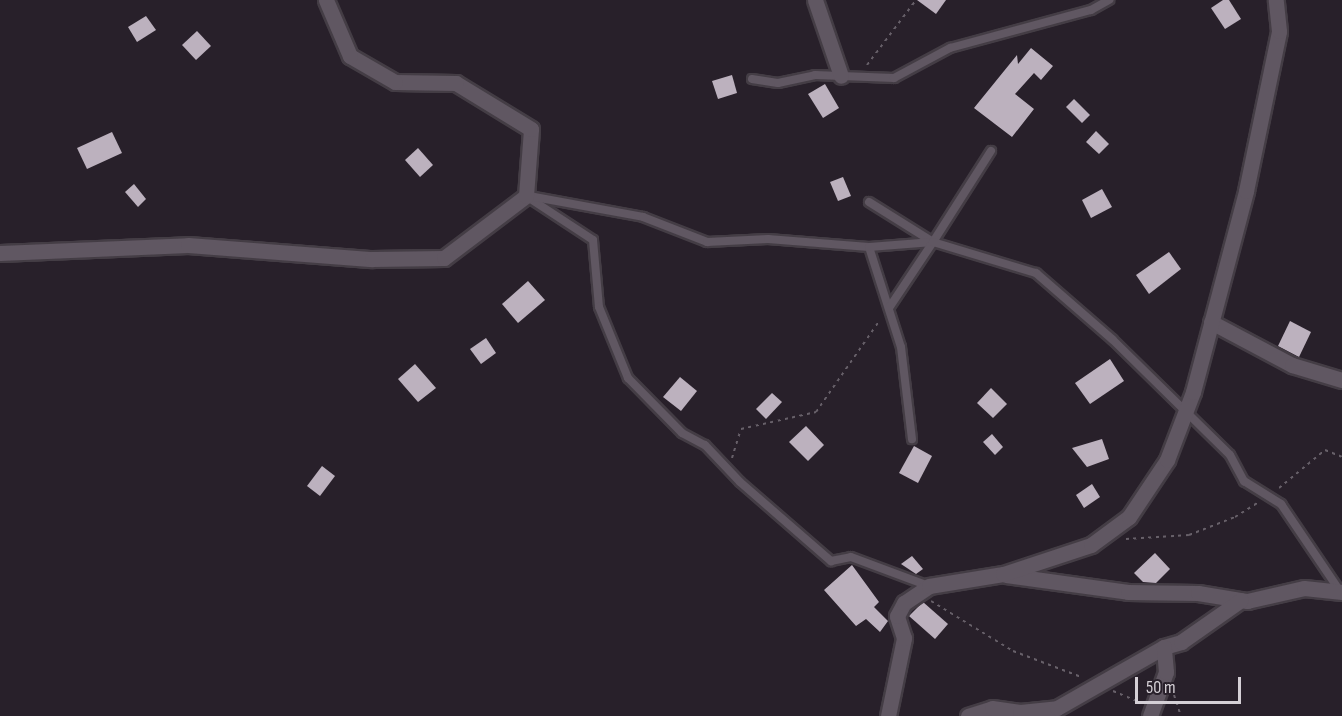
<!DOCTYPE html>
<html>
<head>
<meta charset="utf-8">
<style>
  body { margin:0 }
  #map { position:relative; width:1342px; height:716px; overflow:hidden; background:#28202a; font-family:"Sofia Sans Condensed",sans-serif }
  div>[style] { position:absolute }
  .building>* { inset:0; background:#bcb1be }
  .path>* { height:2px; margin-top:-1px; transform-origin:0; background:repeating-linear-gradient(90deg,#676069 0 3px,transparent 0 7.5px) }
  .roads { filter:drop-shadow(2px 0 #443d45) drop-shadow(-2px 0 #443d45) drop-shadow(0 2px #443d45) drop-shadow(0 -2px #443d45) }
  .lane>* { height:8px; margin:-4px; padding:0 4px; transform-origin:4px; border-radius:4px; background:#605762 }
  .street>* { height:15px; margin:-7.5px; padding:0 7.5px; transform-origin:7.5px; border-radius:7.5px; background:#605762 }
  span { translate:-50% -50%; white-space:nowrap; text-align:center; line-height:1.15; -webkit-text-stroke:6px #28202a; paint-order:stroke }
  .scale { position:absolute; left:1135px; top:677px; width:106px; height:27px; box-sizing:border-box; border:3px solid #d5d0d6; border-top:0; padding-left:8px; font-size:18px; line-height:21px; white-space:nowrap; color:#d5d0d6; -webkit-text-stroke:4px #28202a; paint-order:stroke }
</style>
</head>
<body>
<div id="map">
  <div class="building">
    <i style="clip-path:polygon(917px 0,946px 0,936px 14px)"></i>
    <i style="clip-path:polygon(1223px 0,1229px 0,1241px 19px,1225px 29px,1211px 8px)"></i>
    <i style="clip-path:polygon(146px 16px,156px 30px,137px 42px,128px 27px)"></i>
    <i style="clip-path:polygon(197px 31px,211px 46px,196px 60px,182px 45px)"></i>
    <i style="clip-path:polygon(1031px 48px,1053px 66px,1041px 80px,1034px 73px,1015px 94px,1034px 109px,1012px 137px,974px 108px,1017px 55px,1018px 64px)"></i>
    <i style="clip-path:polygon(732px 75px,737px 93px,718px 99px,712px 81px)"></i>
    <i style="clip-path:polygon(825px 84px,839px 108px,823px 118px,808px 94px)"></i>
    <i style="clip-path:polygon(1074px 99px,1090px 115px,1082px 123px,1066px 107px)"></i>
    <i style="clip-path:polygon(1096px 131px,1109px 144px,1099px 154px,1086px 142px)"></i>
    <i style="clip-path:polygon(112px 132px,122px 153px,87px 169px,77px 148px)"></i>
    <i style="clip-path:polygon(418px 148px,433px 165px,420px 177px,405px 160px)"></i>
    <i style="clip-path:polygon(843px 177px,851px 196px,838px 201px,830px 182px)"></i>
    <i style="clip-path:polygon(134px 184px,146px 199px,138px 207px,125px 192px)"></i>
    <i style="clip-path:polygon(1102px 189px,1112px 207px,1091px 218px,1082px 200px)"></i>
    <i style="clip-path:polygon(1169px 252px,1181px 269px,1149px 294px,1136px 275px)"></i>
    <i style="clip-path:polygon(528px 281px,545px 300px,518px 323px,502px 304px)"></i>
    <i style="clip-path:polygon(1290px 321px,1311px 332px,1299px 357px,1278px 346px)"></i>
    <i style="clip-path:polygon(486px 338px,496px 353px,481px 364px,470px 349px)"></i>
    <i style="clip-path:polygon(1110px 359px,1124px 381px,1090px 404px,1075px 383px)"></i>
    <i style="clip-path:polygon(415px 364px,436px 388px,418px 402px,398px 379px)"></i>
    <i style="clip-path:polygon(680px 377px,697px 391px,681px 411px,663px 397px)"></i>
    <i style="clip-path:polygon(991px 388px,1007px 404px,993px 418px,977px 403px)"></i>
    <i style="clip-path:polygon(772px 393px,782px 402px,766px 419px,756px 409px)"></i>
    <i style="clip-path:polygon(806px 426px,824px 445px,808px 461px,789px 442px)"></i>
    <i style="clip-path:polygon(992px 434px,1003px 447px,995px 455px,983px 442px)"></i>
    <i style="clip-path:polygon(1102px 439px,1109px 459px,1087px 467px,1072px 448px)"></i>
    <i style="clip-path:polygon(914px 446px,932px 456px,918px 483px,899px 473px)"></i>
    <i style="clip-path:polygon(322px 466px,335px 476px,320px 496px,307px 486px)"></i>
    <i style="clip-path:polygon(1092px 484px,1100px 497px,1084px 508px,1076px 495px)"></i>
    <i style="clip-path:polygon(1155px 553px,1170px 569px,1156px 583px,1143px 582px,1134px 573px)"></i>
    <i style="clip-path:polygon(912px 556px,923px 569px,916px 574px,901px 564px)"></i>
    <i style="clip-path:polygon(852px 565px,879px 602px,874px 607px,888px 621px,880px 632px,866px 619px,856px 626px,824px 590px)"></i>
    <i style="clip-path:polygon(923px 602px,948px 624px,935px 639px,909px 616px)"></i>
  </div>
  <div class="path">
    <i style="left:867px;top:65px;width:81px;rotate:-53deg"></i>
    <i style="left:732px;top:458px;width:30px;rotate:-73deg"></i>
    <i style="left:741px;top:429px;width:77px;rotate:-12.8deg"></i>
    <i style="left:816px;top:412px;width:112px;rotate:-55.2deg"></i>
    <i style="left:1279px;top:488px;width:60px;rotate:-39.6deg"></i>
    <i style="left:1325px;top:450px;width:18px;rotate:22deg"></i>
    <i style="left:1126px;top:539px;width:63px;rotate:-3.6deg"></i>
    <i style="left:1189px;top:535px;width:49px;rotate:-21.4deg"></i>
    <i style="left:1235px;top:517px;width:26px;rotate:-32deg"></i>
    <i style="left:931px;top:601px;width:96px;rotate:31.4deg"></i>
    <i style="left:1013px;top:651px;width:73px;rotate:20.9deg"></i>
    <i style="left:1113px;top:691px;width:28px;rotate:23deg"></i>
    <i style="left:1174px;top:695px;width:22px;rotate:72deg"></i>
  </div>
  <div class="roads">
    <div class="lane">
      <i style="left:752px;top:79px;width:26px;rotate:9deg"></i>
      <i style="left:778px;top:83px;width:38px;rotate:-12deg"></i>
      <i style="left:815px;top:75px;width:79px;rotate:2.2deg"></i>
      <i style="left:894px;top:78px;width:64px;rotate:-28.2deg"></i>
      <i style="left:950px;top:48px;width:146px;rotate:-15.1deg"></i>
      <i style="left:1091px;top:10px;width:21px;rotate:-29deg"></i>
      <i style="left:526px;top:196px;width:80px;rotate:33.3deg"></i>
      <i style="left:593px;top:240px;width:67px;rotate:84.9deg"></i>
      <i style="left:599px;top:307px;width:77px;rotate:67.8deg"></i>
      <i style="left:628px;top:378px;width:77px;rotate:45.5deg"></i>
      <i style="left:682px;top:433px;width:26px;rotate:28deg"></i>
      <i style="left:705px;top:445px;width:51px;rotate:46.6deg"></i>
      <i style="left:740px;top:482px;width:121px;rotate:41deg"></i>
      <i style="left:831px;top:561px;width:20px;rotate:-11deg"></i>
      <i style="left:851px;top:557px;width:83px;rotate:20.4deg"></i>
      <i style="left:529px;top:196px;width:116px;rotate:10.4deg"></i>
      <i style="left:643px;top:217px;width:69px;rotate:21.3deg"></i>
      <i style="left:707px;top:242px;width:61px;rotate:-2.8deg"></i>
      <i style="left:768px;top:239px;width:101px;rotate:4.5deg"></i>
      <i style="left:869px;top:247px;width:105px;rotate:72.3deg"></i>
      <i style="left:901px;top:347px;width:93px;rotate:83.2deg"></i>
      <i style="left:869px;top:202px;width:75px;rotate:32deg"></i>
      <i style="left:933px;top:242px;width:64px;rotate:175.5deg"></i>
      <i style="left:933px;top:242px;width:108px;rotate:-57.5deg"></i>
      <i style="left:889px;top:308px;width:79px;rotate:-56.3deg"></i>
      <i style="left:933px;top:242px;width:108px;rotate:16.8deg"></i>
      <i style="left:1036px;top:273px;width:101px;rotate:41deg"></i>
      <i style="left:1112px;top:339px;width:165px;rotate:44.5deg"></i>
      <i style="left:1230px;top:455px;width:30px;rotate:62deg"></i>
      <i style="left:1244px;top:481px;width:44px;rotate:31.9deg"></i>
      <i style="left:1281px;top:504px;width:105px;rotate:55.9deg"></i>
    </div>
    <div class="street">
      <i style="left:815px;top:0;width:80px;rotate:71.1deg"></i>
      <i style="left:0;top:253px;width:188px;rotate:-2.4deg"></i>
      <i style="left:188px;top:245px;width:185px;rotate:4.4deg"></i>
      <i style="left:372px;top:259px;width:72px;rotate:-0.8deg"></i>
      <i style="left:444px;top:258px;width:103px;rotate:-37.1deg"></i>
      <i style="left:526px;top:196px;width:67px;rotate:-85.7deg"></i>
      <i style="left:531px;top:129px;width:88px;rotate:-148.5deg"></i>
      <i style="left:456px;top:83px;width:61px;rotate:-179.1deg"></i>
      <i style="left:395px;top:82px;width:52px;rotate:-150deg"></i>
      <i style="left:350px;top:56px;width:61px;rotate:-113.2deg"></i>
      <i style="left:1211px;top:322px;width:92px;rotate:28deg"></i>
      <i style="left:1292px;top:365px;width:52px;rotate:16.7deg"></i>
      <i style="left:1006px;top:575px;width:123px;rotate:7.9deg"></i>
      <i style="left:1128px;top:592px;width:70px;rotate:0.8deg"></i>
      <i style="left:1198px;top:593px;width:50px;rotate:9.3deg"></i>
      <i style="left:1247px;top:601px;width:58px;rotate:-12.8deg"></i>
      <i style="left:1304px;top:588px;width:38px;rotate:6deg"></i>
      <i style="left:888px;top:716px;width:80px;rotate:-78.4deg"></i>
      <i style="left:904px;top:638px;width:23px;rotate:-108deg"></i>
      <i style="left:897px;top:616px;width:15px;rotate:-62deg"></i>
      <i style="left:904px;top:603px;width:30px;rotate:-34deg"></i>
      <i style="left:929px;top:586px;width:75px;rotate:-9.2deg"></i>
      <i style="left:1003px;top:574px;width:93px;rotate:-18.2deg"></i>
      <i style="left:1091px;top:545px;width:47px;rotate:-36.4deg"></i>
      <i style="left:1129px;top:517px;width:69px;rotate:-56.3deg"></i>
      <i style="left:1167px;top:460px;width:73px;rotate:-69.1deg"></i>
      <i style="left:1193px;top:392px;width:208px;rotate:-75.2deg"></i>
      <i style="left:1246px;top:191px;width:163px;rotate:-78.3deg"></i>
      <i style="left:1279px;top:31px;width:31px;rotate:-96deg"></i>
      <i style="left:968px;top:716px;width:25px;rotate:-18deg"></i>
      <i style="left:992px;top:708px;width:28px;rotate:8deg"></i>
      <i style="left:1020px;top:712px;width:37px;rotate:-6deg"></i>
      <i style="left:1057px;top:708px;width:123px;rotate:-29.7deg"></i>
      <i style="left:1164px;top:647px;width:18px;rotate:-16deg"></i>
      <i style="left:1181px;top:642px;width:73px;rotate:-35deg"></i>
      <i style="left:1150px;top:716px;width:47px;rotate:-70deg"></i>
      <i style="left:1166px;top:672px;width:25px;rotate:-95deg"></i>
    </div>
  </div>
  <div class="scale">50 m</div>
</div>
</body>
</html>
